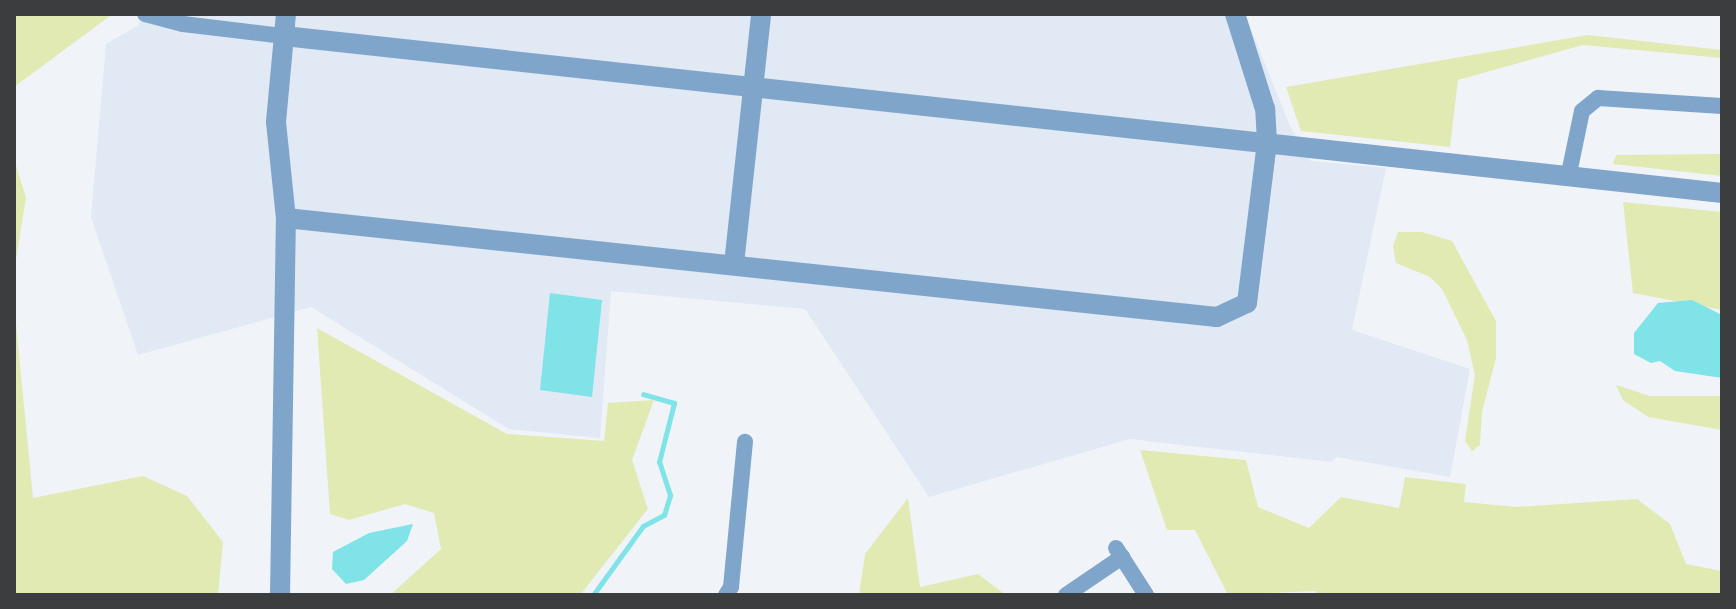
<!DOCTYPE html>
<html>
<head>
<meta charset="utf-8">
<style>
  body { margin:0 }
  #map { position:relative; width:1736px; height:609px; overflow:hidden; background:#f0f4f9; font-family:Rubik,sans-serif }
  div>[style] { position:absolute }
  .built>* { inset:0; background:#e0e9f4 }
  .green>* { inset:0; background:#e1eab3 }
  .water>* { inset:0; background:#7fe3e7 }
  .stream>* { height:5px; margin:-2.5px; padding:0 2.5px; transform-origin:2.5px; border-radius:2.5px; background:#7fe3e7 }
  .minor>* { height:16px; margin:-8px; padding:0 8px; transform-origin:8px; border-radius:8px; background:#80a5cb }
  .tertiary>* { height:20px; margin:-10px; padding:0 10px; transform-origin:10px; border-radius:10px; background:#80a5cb }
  span { translate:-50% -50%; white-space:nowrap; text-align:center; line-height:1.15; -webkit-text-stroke:8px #f0f4f9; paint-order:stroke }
  .frame { position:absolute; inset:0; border:16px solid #3b3d3f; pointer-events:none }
</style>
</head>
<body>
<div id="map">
  <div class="built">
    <i style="clip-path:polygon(141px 14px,1245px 14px,1290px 126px,1311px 161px,1386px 168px,1352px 330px,1470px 369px,1450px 477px,1337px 457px,1331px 462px,1130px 439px,929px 497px,805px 309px,611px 291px,600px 438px,509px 429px,311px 307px,138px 355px,91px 217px,106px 44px,139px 25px)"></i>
  </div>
  <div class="green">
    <i style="clip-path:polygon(14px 14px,108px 14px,110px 16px,14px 87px)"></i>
    <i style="clip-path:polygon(1588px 35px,1722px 50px,1722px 58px,1583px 45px,1458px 80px,1450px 147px,1301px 131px,1286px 87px)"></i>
    <i style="clip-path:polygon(1722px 154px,1722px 176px,1613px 164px,1616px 155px)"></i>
    <i style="clip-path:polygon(14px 159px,26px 198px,14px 271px)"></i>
    <i style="clip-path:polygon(1623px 202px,1722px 212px,1722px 310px,1633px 293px)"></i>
    <i style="clip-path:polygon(1398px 232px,1422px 232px,1452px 241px,1496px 321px,1496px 358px,1482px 412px,1480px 445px,1472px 451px,1465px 441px,1475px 375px,1467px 340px,1442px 289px,1430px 277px,1396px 263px,1393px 246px)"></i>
    <i style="clip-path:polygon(14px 303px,33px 498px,143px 476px,187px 496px,223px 542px,218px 595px,14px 595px)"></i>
    <i style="clip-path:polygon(317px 328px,507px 434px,604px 441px,608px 403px,654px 400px,632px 460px,648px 509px,580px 595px,390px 595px,441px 549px,434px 513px,405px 504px,349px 520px,330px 514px)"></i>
    <i style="clip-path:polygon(1616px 385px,1650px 396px,1722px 396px,1722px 430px,1648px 417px,1623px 400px)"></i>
    <i style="clip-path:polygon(1140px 450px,1246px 460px,1258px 507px,1309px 528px,1341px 497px,1399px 508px,1405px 477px,1466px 484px,1464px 502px,1516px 507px,1637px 499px,1670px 524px,1686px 564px,1722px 571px,1722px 595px,1318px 595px,1315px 591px,1228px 595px,1195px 530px,1167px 530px)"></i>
    <i style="clip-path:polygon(908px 498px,920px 587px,978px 574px,1006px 595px,859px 595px,865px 554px)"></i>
  </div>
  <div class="water">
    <i style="clip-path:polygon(550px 293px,602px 300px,592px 397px,540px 390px)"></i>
    <i style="clip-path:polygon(1692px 300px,1722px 315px,1722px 378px,1675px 371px,1660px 361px,1651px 363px,1634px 354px,1634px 333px,1658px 303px)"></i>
    <i style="clip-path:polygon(413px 524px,407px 541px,364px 580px,346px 584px,332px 569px,333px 552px,369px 533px)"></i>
  </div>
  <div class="stream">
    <i style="left:593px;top:595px;width:85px;rotate:-54.1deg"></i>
    <i style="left:643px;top:526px;width:24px;rotate:-28deg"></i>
    <i style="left:664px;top:515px;width:21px;rotate:-73deg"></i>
    <i style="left:670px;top:495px;width:35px;rotate:-108deg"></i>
    <i style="left:659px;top:462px;width:61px;rotate:-75.7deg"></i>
    <i style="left:674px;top:403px;width:32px;rotate:-164deg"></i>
  </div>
  <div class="minor">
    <i style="left:145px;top:14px;width:39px;rotate:15deg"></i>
    <i style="left:183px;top:24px;width:102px;rotate:6.8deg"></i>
    <i style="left:1568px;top:178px;width:68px;rotate:-78.2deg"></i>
    <i style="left:1582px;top:111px;width:21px;rotate:-39deg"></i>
    <i style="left:1598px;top:98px;width:124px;rotate:3.7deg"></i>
    <i style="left:1116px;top:548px;width:56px;rotate:57.4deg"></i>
    <i style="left:726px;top:595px;width:9px;rotate:-58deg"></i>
    <i style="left:731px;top:587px;width:146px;rotate:-84.5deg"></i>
    <i style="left:1066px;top:595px;width:68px;rotate:-34.2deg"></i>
  </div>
  <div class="tertiary">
    <i style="left:286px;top:14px;width:108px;rotate:95.3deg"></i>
    <i style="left:276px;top:122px;width:97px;rotate:84.1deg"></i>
    <i style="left:286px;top:218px;width:936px;rotate:6.07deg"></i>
    <i style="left:1217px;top:317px;width:33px;rotate:-25deg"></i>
    <i style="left:1247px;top:303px;width:161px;rotate:-82.9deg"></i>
    <i style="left:1267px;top:143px;width:34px;rotate:-93deg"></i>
    <i style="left:1265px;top:109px;width:100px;rotate:-107.5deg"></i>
    <i style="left:284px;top:36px;width:1447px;rotate:6.23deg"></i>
    <i style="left:734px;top:264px;width:251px;rotate:-83.8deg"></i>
    <i style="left:280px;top:595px;width:377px;rotate:-89.1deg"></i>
  </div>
  <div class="frame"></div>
</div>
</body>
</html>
